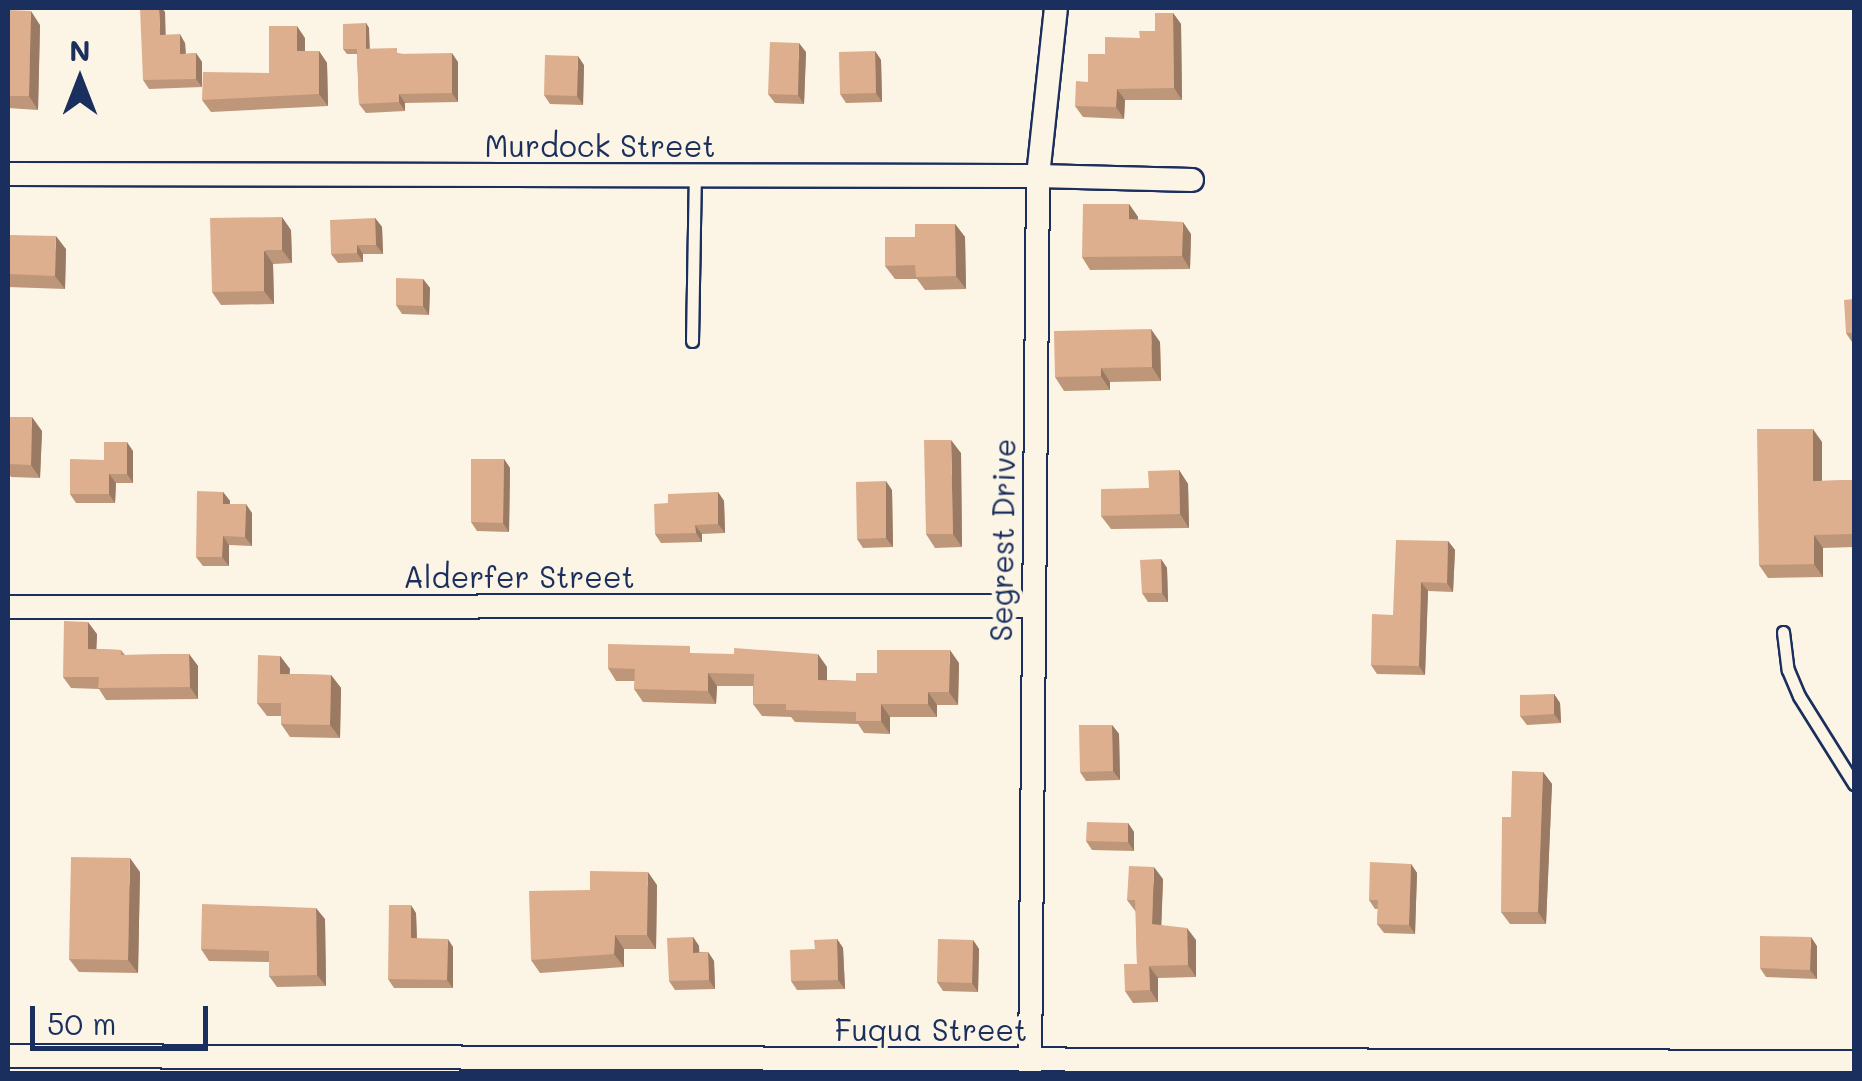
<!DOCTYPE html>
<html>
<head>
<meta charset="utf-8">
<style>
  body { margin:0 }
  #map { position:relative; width:1862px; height:1081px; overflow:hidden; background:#fcf5e5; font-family:Mali,sans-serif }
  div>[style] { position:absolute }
  .roads { filter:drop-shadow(2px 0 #1b2f5e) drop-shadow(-2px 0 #1b2f5e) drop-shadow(0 2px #1b2f5e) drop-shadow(0 -2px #1b2f5e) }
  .service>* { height:11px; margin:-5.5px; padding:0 5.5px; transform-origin:5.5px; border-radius:5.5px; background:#fcf5e5 }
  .minor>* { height:22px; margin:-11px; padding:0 11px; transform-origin:11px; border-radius:11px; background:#fcf5e5 }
  .wall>* { inset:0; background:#be967a }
  .shaded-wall>* { inset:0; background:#9b7a63 }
  .building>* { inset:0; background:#ddaf8e }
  span { translate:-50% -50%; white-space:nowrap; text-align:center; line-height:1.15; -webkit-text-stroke:8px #fcf5e5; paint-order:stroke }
  .street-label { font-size:30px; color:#1b2f5e }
  .frame { position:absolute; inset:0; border:10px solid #1b2f5e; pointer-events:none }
  .north { position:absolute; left:30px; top:30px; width:100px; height:100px; -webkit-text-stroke:8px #fcf5e5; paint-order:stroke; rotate:0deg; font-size:28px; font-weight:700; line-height:40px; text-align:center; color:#1b2f5e }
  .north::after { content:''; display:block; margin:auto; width:35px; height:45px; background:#1b2f5e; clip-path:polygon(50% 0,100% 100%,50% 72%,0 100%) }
  .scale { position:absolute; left:30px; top:1006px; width:178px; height:45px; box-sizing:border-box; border:5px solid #1b2f5e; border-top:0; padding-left:12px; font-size:30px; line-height:35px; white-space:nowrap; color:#1b2f5e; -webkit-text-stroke:8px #fcf5e5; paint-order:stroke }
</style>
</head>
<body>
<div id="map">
  <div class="roads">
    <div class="service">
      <i style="left:692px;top:341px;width:166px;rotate:-89deg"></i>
      <i style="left:1783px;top:632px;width:38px;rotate:83deg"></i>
      <i style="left:1788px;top:670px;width:28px;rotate:67deg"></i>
      <i style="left:1799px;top:696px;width:104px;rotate:58deg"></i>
    </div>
    <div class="minor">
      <i style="left:8px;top:174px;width:1030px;rotate:0.11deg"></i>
      <i style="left:1038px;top:176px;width:154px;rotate:1.5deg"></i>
      <i style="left:8px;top:607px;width:1023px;rotate:-0.06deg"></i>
      <i style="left:8px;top:1056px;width:1846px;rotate:0.19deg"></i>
      <i style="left:1030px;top:1073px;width:897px;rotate:-89.49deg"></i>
      <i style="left:1038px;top:176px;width:169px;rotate:-83.9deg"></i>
    </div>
  </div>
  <div class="wall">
    <i style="clip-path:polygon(8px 10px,40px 25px,38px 110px,8px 108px)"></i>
    <i style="clip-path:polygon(165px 12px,165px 35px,185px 43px,186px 54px,196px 53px,202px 62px,202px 87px,149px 89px,143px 80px)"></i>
    <i style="clip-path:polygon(1173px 13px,1181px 24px,1182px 100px,1125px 100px,1124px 119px,1083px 117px,1075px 106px,1105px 54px,1155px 31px)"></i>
    <i style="clip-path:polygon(366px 23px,369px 28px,369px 49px,458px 62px,458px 102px,405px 103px,405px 111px,366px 113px,359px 104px,357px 54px,347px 54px,343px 49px)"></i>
    <i style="clip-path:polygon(305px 38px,305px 51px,319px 51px,327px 63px,328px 106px,211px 112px,202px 100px,269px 73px)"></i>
    <i style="clip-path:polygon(875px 51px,881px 60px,882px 102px,846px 103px,840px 94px)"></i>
    <i style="clip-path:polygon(806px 52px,804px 104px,775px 103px,768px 94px)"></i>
    <i style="clip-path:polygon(584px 65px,583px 105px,550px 104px,544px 95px)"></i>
    <i style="clip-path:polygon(1129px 204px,1138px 217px,1138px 220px,1191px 234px,1190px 269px,1090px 270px,1082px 257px)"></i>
    <i style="clip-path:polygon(375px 218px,382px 227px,383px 254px,363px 254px,363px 262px,338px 263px,331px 254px)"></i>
    <i style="clip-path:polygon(955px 224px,965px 237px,966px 289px,925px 290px,917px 279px,895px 279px,885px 266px,915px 237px)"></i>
    <i style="clip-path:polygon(291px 230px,292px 263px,273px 264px,274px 304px,221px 305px,212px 292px)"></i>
    <i style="clip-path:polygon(66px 249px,65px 289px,8px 287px,8px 250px)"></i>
    <i style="clip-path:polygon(423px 279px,430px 288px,429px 315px,402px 314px,396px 305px)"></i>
    <i style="clip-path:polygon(1854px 299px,1854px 342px,1852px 342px,1846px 333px)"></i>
    <i style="clip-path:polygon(1160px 342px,1161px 381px,1110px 382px,1110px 390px,1064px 391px,1055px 377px)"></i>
    <i style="clip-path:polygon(8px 417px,42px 431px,40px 478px,11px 477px,8px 472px)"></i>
    <i style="clip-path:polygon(1822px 442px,1822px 481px,1854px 480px,1854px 547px,1823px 548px,1823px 577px,1768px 578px,1759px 565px)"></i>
    <i style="clip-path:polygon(133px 451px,133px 483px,116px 483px,115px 503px,76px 503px,70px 494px,104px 460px)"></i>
    <i style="clip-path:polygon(961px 453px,962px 547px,935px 548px,926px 534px)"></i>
    <i style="clip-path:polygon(504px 459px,510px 468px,509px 532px,477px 531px,471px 522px)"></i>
    <i style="clip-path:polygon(1179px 470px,1188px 484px,1189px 528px,1111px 529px,1101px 516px)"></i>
    <i style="clip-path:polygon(892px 490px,893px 547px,863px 548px,857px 539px)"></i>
    <i style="clip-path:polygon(223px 492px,230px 501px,230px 504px,252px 513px,252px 546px,229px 545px,229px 566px,203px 566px,196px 557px)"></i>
    <i style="clip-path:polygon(718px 492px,724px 501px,725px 533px,702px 534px,702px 542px,661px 543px,655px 534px,668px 503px)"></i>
    <i style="clip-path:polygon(1448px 541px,1455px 550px,1453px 592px,1428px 591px,1425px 675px,1377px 674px,1371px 665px,1393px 615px)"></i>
    <i style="clip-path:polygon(1161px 559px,1167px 568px,1168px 602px,1148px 602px,1142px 593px)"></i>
    <i style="clip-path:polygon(97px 634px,96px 649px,121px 650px,125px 655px,189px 654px,198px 666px,198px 699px,106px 700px,99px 689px,71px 688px,63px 677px)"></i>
    <i style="clip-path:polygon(696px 654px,827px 667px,827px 680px,856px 681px,877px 673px,959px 663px,958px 705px,937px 705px,937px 717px,890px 717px,890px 734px,864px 733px,858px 724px,795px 722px,791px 717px,762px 716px,753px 704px,753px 686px,717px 686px,716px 704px,643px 702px,634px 689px,635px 681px,616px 681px,608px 668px)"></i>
    <i style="clip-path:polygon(280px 656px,290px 669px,289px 674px,331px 675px,341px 688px,340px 738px,290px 737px,281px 724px,281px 716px,267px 716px,257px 703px)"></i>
    <i style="clip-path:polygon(1554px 694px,1560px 703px,1561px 723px,1527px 725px,1520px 716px)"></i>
    <i style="clip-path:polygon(1112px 725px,1119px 734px,1120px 780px,1086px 781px,1080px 772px)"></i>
    <i style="clip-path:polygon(1543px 772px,1552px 784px,1546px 924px,1510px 924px,1501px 912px)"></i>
    <i style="clip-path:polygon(1128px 823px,1134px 832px,1134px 851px,1092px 850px,1086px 841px)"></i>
    <i style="clip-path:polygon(1411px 864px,1417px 873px,1415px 934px,1384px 933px,1377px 924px,1378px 909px,1375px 909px,1369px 900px)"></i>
    <i style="clip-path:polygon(140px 872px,138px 973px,79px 972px,69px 959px)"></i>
    <i style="clip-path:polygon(1163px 879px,1161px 925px,1196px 940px,1196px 977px,1158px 978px,1158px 1002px,1133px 1003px,1125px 991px,1137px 964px,1136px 912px,1127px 900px)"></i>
    <i style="clip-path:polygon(657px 885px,656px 949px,624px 949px,624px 967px,540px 973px,531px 960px,590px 890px)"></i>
    <i style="clip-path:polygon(416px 913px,417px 938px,453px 947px,453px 988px,394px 988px,388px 979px)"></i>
    <i style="clip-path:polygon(325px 919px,326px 986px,277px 987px,269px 976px,269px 962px,209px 961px,201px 949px)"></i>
    <i style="clip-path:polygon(693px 937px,699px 946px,699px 952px,708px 952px,714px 961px,715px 989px,675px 990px,669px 981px)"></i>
    <i style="clip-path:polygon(837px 939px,843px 948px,845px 989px,797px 990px,791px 981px,815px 949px)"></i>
    <i style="clip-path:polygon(973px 940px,979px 949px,978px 992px,943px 991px,937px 982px)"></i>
    <i style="clip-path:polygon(1817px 946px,1817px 979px,1766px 977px,1760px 968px)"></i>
  </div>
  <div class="shaded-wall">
    <i style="clip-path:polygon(159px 8px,162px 8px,165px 12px,166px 43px,160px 35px)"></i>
    <i style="clip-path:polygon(31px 11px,40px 25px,38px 110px,29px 96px)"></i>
    <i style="clip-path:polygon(1173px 13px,1181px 24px,1182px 100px,1174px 88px)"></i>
    <i style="clip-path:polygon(366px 23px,369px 28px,370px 53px,366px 49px)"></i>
    <i style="clip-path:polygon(297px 26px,305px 38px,305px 63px,297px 51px)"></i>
    <i style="clip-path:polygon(180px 34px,185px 43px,186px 62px,180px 54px)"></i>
    <i style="clip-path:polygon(799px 43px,806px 52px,804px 104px,798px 95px)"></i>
    <i style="clip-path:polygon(319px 51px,327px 63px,328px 106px,319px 94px)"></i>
    <i style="clip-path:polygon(875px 51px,881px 60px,882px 102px,876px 93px)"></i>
    <i style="clip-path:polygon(196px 53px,202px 62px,202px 87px,196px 79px)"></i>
    <i style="clip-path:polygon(452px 53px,458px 62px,458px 102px,452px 93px)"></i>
    <i style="clip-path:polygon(578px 56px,584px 65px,583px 105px,577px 96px)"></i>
    <i style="clip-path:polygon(1117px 89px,1125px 100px,1124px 119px,1116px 107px)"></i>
    <i style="clip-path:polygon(399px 94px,405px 103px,405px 111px,399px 102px)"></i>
    <i style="clip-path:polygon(1129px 204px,1138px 217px,1138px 232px,1129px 219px)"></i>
    <i style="clip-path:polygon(282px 217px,291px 230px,292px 263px,282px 250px)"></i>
    <i style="clip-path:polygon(375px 218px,382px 227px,383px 254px,376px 245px)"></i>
    <i style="clip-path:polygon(1183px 222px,1191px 234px,1190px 269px,1182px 256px)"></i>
    <i style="clip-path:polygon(955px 224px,965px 237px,966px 289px,956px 276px)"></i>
    <i style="clip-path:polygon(56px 236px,66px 249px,65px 289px,55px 276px)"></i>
    <i style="clip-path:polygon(357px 245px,363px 254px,363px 262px,357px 253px)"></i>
    <i style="clip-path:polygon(264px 250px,273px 264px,274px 304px,264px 291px)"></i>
    <i style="clip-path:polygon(423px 279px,430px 288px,429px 315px,423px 306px)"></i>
    <i style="clip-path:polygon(1151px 329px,1160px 342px,1161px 381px,1152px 367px)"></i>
    <i style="clip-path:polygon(1101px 368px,1110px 382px,1110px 390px,1101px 376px)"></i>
    <i style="clip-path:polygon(32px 417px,42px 431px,40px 478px,31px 465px)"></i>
    <i style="clip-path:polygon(1813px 429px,1822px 442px,1822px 494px,1813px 481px)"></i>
    <i style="clip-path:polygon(951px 440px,961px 453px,962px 547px,953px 534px)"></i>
    <i style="clip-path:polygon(127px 442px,133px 451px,133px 483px,127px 474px)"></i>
    <i style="clip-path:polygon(504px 459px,510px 468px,509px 532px,503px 523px)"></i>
    <i style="clip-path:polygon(1179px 470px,1188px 484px,1189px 528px,1180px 514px)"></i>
    <i style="clip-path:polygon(109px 474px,116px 483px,115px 503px,109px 494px)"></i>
    <i style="clip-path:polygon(886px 481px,892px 490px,893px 547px,886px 538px)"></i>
    <i style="clip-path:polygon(223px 492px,230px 501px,229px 513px,223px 504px)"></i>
    <i style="clip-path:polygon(718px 492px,724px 501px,725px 533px,718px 524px)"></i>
    <i style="clip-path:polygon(246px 504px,252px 513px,252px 546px,245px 537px)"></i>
    <i style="clip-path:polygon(695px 525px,702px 534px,702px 542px,696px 533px)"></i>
    <i style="clip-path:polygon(1814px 535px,1823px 548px,1823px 577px,1814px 564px)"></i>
    <i style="clip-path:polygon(223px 536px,229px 545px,229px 566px,222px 557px)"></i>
    <i style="clip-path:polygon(1448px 541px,1455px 550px,1453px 592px,1447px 583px)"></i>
    <i style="clip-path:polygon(1161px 559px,1167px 568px,1168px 602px,1162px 593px)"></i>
    <i style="clip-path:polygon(1421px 582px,1428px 591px,1425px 675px,1419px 666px)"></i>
    <i style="clip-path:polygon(88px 622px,97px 634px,96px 661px,88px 649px)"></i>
    <i style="clip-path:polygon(950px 650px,959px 663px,958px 705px,949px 692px)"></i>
    <i style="clip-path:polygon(189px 654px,198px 666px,198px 699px,190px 687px)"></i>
    <i style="clip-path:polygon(818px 654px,827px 667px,827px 692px,818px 680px)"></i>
    <i style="clip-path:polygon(280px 656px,290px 669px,289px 687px,280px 674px)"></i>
    <i style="clip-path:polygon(708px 673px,717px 686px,716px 704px,708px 691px)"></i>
    <i style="clip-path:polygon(331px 675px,341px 688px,340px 738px,330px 725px)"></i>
    <i style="clip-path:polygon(928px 692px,937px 705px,937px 717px,928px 704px)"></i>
    <i style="clip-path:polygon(1554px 694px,1560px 703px,1561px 723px,1554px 714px)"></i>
    <i style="clip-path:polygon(881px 704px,890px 717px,890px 734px,881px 721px)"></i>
    <i style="clip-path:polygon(1112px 725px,1119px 734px,1120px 780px,1113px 771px)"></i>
    <i style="clip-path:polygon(1543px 772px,1552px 784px,1546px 924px,1538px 912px)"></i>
    <i style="clip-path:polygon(1128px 823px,1134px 832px,1134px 851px,1128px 842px)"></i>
    <i style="clip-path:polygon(130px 858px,140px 872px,138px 973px,128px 960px)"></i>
    <i style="clip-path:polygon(1411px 864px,1417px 873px,1415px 934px,1409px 925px)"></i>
    <i style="clip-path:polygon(1154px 867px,1163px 879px,1161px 936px,1152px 924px)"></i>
    <i style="clip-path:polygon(648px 872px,657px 885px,656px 949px,647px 935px)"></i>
    <i style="clip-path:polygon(411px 905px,416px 913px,417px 946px,411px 938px)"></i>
    <i style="clip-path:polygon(316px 908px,325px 919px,326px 986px,317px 975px)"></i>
    <i style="clip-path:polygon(1187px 928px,1196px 940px,1196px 977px,1188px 965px)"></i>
    <i style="clip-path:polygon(615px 935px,624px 949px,624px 967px,614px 954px)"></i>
    <i style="clip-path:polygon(693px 937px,699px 946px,700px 962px,693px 953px)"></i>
    <i style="clip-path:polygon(1811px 937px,1817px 946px,1817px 979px,1810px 970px)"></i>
    <i style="clip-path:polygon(448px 939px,453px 947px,453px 988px,447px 980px)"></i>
    <i style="clip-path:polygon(837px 939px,843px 948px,845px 989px,838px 980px)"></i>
    <i style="clip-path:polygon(973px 940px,979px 949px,978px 992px,972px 983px)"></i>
    <i style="clip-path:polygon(708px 952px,714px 961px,715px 989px,709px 980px)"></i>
    <i style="clip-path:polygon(1149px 966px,1158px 978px,1158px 1002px,1150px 990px)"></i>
  </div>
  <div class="building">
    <i style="clip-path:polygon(140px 8px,159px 8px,160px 35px,180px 34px,180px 54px,196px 53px,196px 79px,143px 80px)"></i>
    <i style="clip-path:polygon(8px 10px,31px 11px,29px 96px,8px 96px)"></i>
    <i style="clip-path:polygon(1155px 13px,1173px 13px,1174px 88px,1117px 89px,1116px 107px,1075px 106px,1076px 81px,1088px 82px,1088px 54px,1105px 54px,1105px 37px,1140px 38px,1139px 31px,1155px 31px)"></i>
    <i style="clip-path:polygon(366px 23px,366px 49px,343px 49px,343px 24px)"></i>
    <i style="clip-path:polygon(269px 26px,297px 26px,297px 51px,319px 51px,319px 94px,202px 100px,203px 72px,269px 73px)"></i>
    <i style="clip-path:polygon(770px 42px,799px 43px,798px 95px,768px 94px)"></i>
    <i style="clip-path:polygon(397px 48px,397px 54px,452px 53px,452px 93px,399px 94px,399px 102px,359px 104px,357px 49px)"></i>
    <i style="clip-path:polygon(875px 51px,876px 93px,840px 94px,839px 52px)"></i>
    <i style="clip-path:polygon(545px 55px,578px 56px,577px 96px,544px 95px)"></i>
    <i style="clip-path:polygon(1083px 204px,1129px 204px,1129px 219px,1183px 222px,1182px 256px,1082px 257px)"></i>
    <i style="clip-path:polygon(282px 217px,282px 250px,264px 250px,264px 291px,212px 292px,210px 218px)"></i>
    <i style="clip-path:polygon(375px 218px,376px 245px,357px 245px,357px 253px,331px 254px,330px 220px)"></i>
    <i style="clip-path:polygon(915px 224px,955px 224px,956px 276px,916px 277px,915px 265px,885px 266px,885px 237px,915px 237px)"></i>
    <i style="clip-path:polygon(9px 235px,56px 236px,55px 276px,8px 274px)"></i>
    <i style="clip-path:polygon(396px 278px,423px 279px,423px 306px,396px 305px)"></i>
    <i style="clip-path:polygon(1854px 299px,1854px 333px,1846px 333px,1844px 300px)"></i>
    <i style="clip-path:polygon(1151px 329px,1152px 367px,1101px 368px,1101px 376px,1055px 377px,1054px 331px)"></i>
    <i style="clip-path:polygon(8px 417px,32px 417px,31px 465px,8px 464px)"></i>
    <i style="clip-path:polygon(1757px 429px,1813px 429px,1813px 481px,1854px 480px,1854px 534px,1814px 535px,1814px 564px,1759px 565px)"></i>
    <i style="clip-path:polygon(924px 440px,951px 440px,953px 534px,926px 534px)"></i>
    <i style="clip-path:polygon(104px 442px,127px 442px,127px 474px,109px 474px,109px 494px,70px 494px,70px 459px,104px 460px)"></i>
    <i style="clip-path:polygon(471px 459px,504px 459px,503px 523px,471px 522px)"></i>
    <i style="clip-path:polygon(1179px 470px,1180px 514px,1101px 516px,1101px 489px,1149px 488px,1148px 471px)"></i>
    <i style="clip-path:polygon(886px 481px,886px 538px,857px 539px,856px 482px)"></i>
    <i style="clip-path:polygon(197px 491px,223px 492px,223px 504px,246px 504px,245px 537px,223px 536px,222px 557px,196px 557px)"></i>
    <i style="clip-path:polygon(718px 492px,718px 524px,695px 525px,696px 533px,655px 534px,654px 504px,668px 503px,668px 494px)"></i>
    <i style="clip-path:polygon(1396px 540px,1448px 541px,1447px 583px,1421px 582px,1419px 666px,1371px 665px,1372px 614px,1393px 615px)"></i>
    <i style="clip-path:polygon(1161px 559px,1162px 593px,1142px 593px,1140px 560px)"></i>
    <i style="clip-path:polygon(64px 621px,88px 622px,88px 649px,121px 650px,121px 655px,189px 654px,190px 687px,98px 688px,99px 677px,63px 677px)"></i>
    <i style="clip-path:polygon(608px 644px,690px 646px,690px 653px,734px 654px,734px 648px,818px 654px,818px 680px,856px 681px,856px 673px,877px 673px,877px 650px,950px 650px,949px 692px,928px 692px,928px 704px,881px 704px,881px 721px,856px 721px,856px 712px,786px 710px,786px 704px,753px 704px,754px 674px,708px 673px,708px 691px,634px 689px,635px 669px,608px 668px)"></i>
    <i style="clip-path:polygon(258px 655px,280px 656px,280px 674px,331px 675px,330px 725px,281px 724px,281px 703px,257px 703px)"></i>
    <i style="clip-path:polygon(1554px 694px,1554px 714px,1520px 716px,1520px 695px)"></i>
    <i style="clip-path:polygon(1079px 725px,1112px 725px,1113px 771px,1080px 772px)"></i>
    <i style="clip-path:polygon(1512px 771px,1543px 772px,1538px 912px,1501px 912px,1502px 817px,1511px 817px)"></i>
    <i style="clip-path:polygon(1087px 822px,1128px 823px,1128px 842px,1086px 841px)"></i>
    <i style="clip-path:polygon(71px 857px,130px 858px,128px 960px,69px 959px)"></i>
    <i style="clip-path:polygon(1370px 862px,1411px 864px,1409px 925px,1377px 924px,1378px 900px,1369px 900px)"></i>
    <i style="clip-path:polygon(1129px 866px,1154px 867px,1152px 924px,1187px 928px,1188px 965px,1149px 966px,1150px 990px,1125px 991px,1124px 964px,1137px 964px,1135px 900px,1127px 900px)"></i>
    <i style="clip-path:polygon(590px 871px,648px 872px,647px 935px,615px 935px,614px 954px,531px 960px,529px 891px,590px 890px)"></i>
    <i style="clip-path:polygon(202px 904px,316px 908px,317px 975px,269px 976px,269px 951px,201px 949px)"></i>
    <i style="clip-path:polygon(389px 905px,411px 905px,411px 938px,448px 939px,447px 980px,388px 979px)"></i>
    <i style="clip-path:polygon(1760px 936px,1811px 937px,1810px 970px,1760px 968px)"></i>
    <i style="clip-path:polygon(693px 937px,693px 953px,708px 952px,709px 980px,669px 981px,667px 938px)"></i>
    <i style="clip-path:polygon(837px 939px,838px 980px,791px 981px,790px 950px,815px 949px,814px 940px)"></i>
    <i style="clip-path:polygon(938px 939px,973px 940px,972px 983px,937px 982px)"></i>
  </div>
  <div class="street-label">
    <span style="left:600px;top:145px">Murdock Street</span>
    <span style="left:1002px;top:540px;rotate:-89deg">Segrest Drive</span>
    <span style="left:519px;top:576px">Alderfer Street</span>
    <span style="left:931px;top:1029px">Fuqua Street</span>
  </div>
  <div class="frame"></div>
  <div class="north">N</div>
  <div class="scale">50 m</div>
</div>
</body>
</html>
